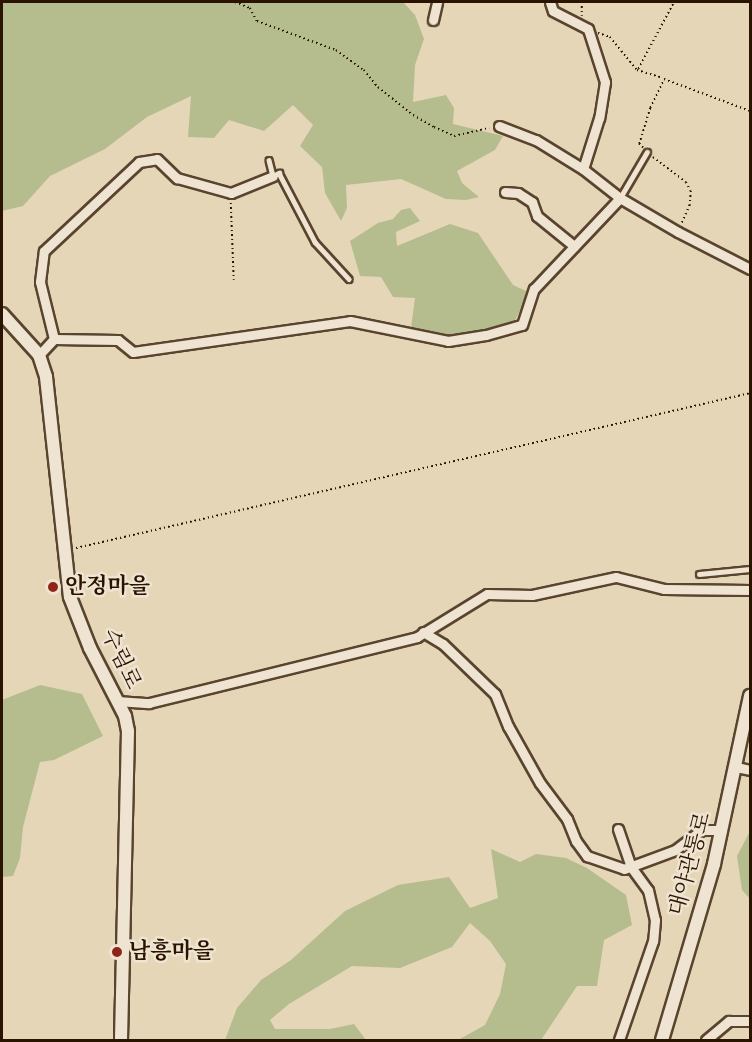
<!DOCTYPE html>
<html>
<head>
<meta charset="utf-8">
<style>
  body { margin:0 }
  #map { position:relative; width:752px; height:1042px; overflow:hidden; background:#e5d6b8; font-family:"IM FELL French Canon","Noto Serif KR",serif }
  div>[style] { position:absolute }
  .green>* { inset:0; background:#b5bd8e }
  .path>* { height:1.5px; margin-top:-0.75px; transform-origin:0; background:repeating-linear-gradient(90deg,#2a1400 0 1.5px,transparent 0 4.5px) }
  .roads { filter:drop-shadow(2px 0 #59442e) drop-shadow(-2px 0 #59442e) drop-shadow(0 2px #59442e) drop-shadow(0 -2px #59442e) }
  .lane>* { height:4.5px; margin:-2.25px; padding:0 2.25px; transform-origin:2.25px; border-radius:2.25px; background:#eee4d1 }
  .street>* { height:9px; margin:-4.5px; padding:0 4.5px; transform-origin:4.5px; border-radius:4.5px; background:#eee4d1 }
  .secondary>* { height:12px; margin:-6px; padding:0 6px; transform-origin:6px; border-radius:6px; background:#eee4d1 }
  .dots>* { width:16px; height:16px; translate:-50% -50%; box-sizing:border-box; border:3px solid #eee4d1; border-radius:50% }
  span { translate:-50% -50%; white-space:nowrap; text-align:center; line-height:1.15; -webkit-text-stroke:5px #eee4d1; paint-order:stroke }
  .poi-label { font-size:22px; color:#2a1400; font-weight:700 }
  .left { translate:0 -50%; text-align:left }
  .street-label { font-size:22px; color:#2a1400 }
  .frame { position:absolute; inset:0; border:3px solid #2a1400; pointer-events:none }
</style>
</head>
<body>
<div id="map">
  <div class="green">
    <i style="clip-path:polygon(2px 2px,403px 2px,415px 15px,424px 39px,415px 65px,413px 102px,446px 95px,454px 108px,453px 124px,503px 136px,495px 150px,457px 171px,462px 183px,479px 197px,466px 200px,446px 199px,401px 179px,346px 185px,347px 208px,341px 221px,325px 193px,322px 167px,300px 146px,313px 125px,293px 105px,264px 131px,229px 120px,214px 138px,188px 137px,191px 96px,147px 117px,105px 149px,50px 176px,23px 206px,2px 211px)"></i>
    <i style="clip-path:polygon(410px 208px,420px 221px,396px 232px,397px 246px,450px 224px,478px 233px,513px 285px,528px 292px,514px 323px,452px 336px,411px 328px,415px 298px,393px 297px,381px 277px,360px 276px,350px 241px,378px 223px,393px 219px,401px 210px)"></i>
    <i style="clip-path:polygon(40px 685px,82px 694px,103px 736px,54px 760px,40px 762px,23px 827px,20px 858px,13px 876px,2px 877px,2px 700px)"></i>
    <i style="clip-path:polygon(750px 831px,750px 899px,742px 890px,737px 856px)"></i>
    <i style="clip-path:polygon(491px 849px,520px 862px,536px 854px,566px 858px,587px 868px,626px 895px,632px 925px,604px 940px,597px 986px,577px 986px,541px 1040px,458px 1040px,485px 1025px,500px 994px,506px 964px,490px 941px,470px 923px,452px 947px,400px 968px,352px 966px,289px 1004px,270px 1020px,275px 1029px,330px 1029px,354px 1024px,366px 1040px,225px 1040px,237px 1008px,261px 980px,291px 960px,345px 911px,398px 885px,449px 877px,470px 908px,498px 898px)"></i>
  </div>
  <div class="path">
    <i style="left:235px;top:2px;width:16px;rotate:22deg"></i>
    <i style="left:250px;top:8px;width:15px;rotate:62deg"></i>
    <i style="left:257px;top:21px;width:84px;rotate:20.2deg"></i>
    <i style="left:336px;top:50px;width:34px;rotate:36deg"></i>
    <i style="left:364px;top:70px;width:22px;rotate:51deg"></i>
    <i style="left:378px;top:87px;width:45px;rotate:38.7deg"></i>
    <i style="left:413px;top:115px;width:24px;rotate:30deg"></i>
    <i style="left:434px;top:127px;width:22px;rotate:24deg"></i>
    <i style="left:454px;top:136px;width:36px;rotate:-13deg"></i>
    <i style="left:582px;top:2px;width:14px;rotate:90deg"></i>
    <i style="left:598px;top:33px;width:13px;rotate:18deg"></i>
    <i style="left:610px;top:37px;width:43px;rotate:50.7deg"></i>
    <i style="left:637px;top:70px;width:27px;rotate:17deg"></i>
    <i style="left:638px;top:69px;width:76px;rotate:-61.8deg"></i>
    <i style="left:643px;top:148px;width:6px;rotate:-135deg"></i>
    <i style="left:639px;top:144px;width:38px;rotate:-73deg"></i>
    <i style="left:650px;top:108px;width:32px;rotate:-64deg"></i>
    <i style="left:664px;top:79px;width:92px;rotate:20.4deg"></i>
    <i style="left:653px;top:157px;width:41px;rotate:37.1deg"></i>
    <i style="left:686px;top:182px;width:10px;rotate:61deg"></i>
    <i style="left:691px;top:191px;width:14px;rotate:94deg"></i>
    <i style="left:690px;top:205px;width:20px;rotate:114deg"></i>
    <i style="left:231px;top:203px;width:77px;rotate:87.8deg"></i>
    <i style="left:76px;top:548px;width:692px;rotate:-12.95deg"></i>
  </div>
  <div class="roads">
    <div class="lane">
      <i style="left:269px;top:160px;width:16px;rotate:76deg"></i>
      <i style="left:273px;top:176px;width:7px;rotate:-27deg"></i>
      <i style="left:279px;top:173px;width:78px;rotate:62.4deg"></i>
      <i style="left:315px;top:242px;width:50px;rotate:47.4deg"></i>
      <i style="left:620px;top:198px;width:53px;rotate:-59.6deg"></i>
      <i style="left:699px;top:574px;width:51px;rotate:-5.6deg"></i>
    </div>
    <div class="street">
      <i style="left:550px;top:2px;width:9px;rotate:72deg"></i>
      <i style="left:553px;top:11px;width:39px;rotate:27deg"></i>
      <i style="left:588px;top:29px;width:56px;rotate:72.2deg"></i>
      <i style="left:605px;top:82px;width:36px;rotate:99deg"></i>
      <i style="left:599px;top:118px;width:53px;rotate:107.4deg"></i>
      <i style="left:433px;top:20px;width:18px;rotate:-77deg"></i>
      <i style="left:499px;top:126px;width:40px;rotate:21deg"></i>
      <i style="left:536px;top:140px;width:55px;rotate:31.7deg"></i>
      <i style="left:583px;top:169px;width:47px;rotate:38.1deg"></i>
      <i style="left:505px;top:192px;width:13px;rotate:4deg"></i>
      <i style="left:518px;top:193px;width:17px;rotate:33deg"></i>
      <i style="left:532px;top:202px;width:15px;rotate:70deg"></i>
      <i style="left:537px;top:216px;width:48px;rotate:39deg"></i>
      <i style="left:54px;top:339px;width:59px;rotate:-103.8deg"></i>
      <i style="left:40px;top:282px;width:31px;rotate:-83deg"></i>
      <i style="left:44px;top:251px;width:130px;rotate:-43.1deg"></i>
      <i style="left:139px;top:162px;width:18px;rotate:-9deg"></i>
      <i style="left:157px;top:159px;width:28px;rotate:44deg"></i>
      <i style="left:177px;top:178px;width:56px;rotate:15.5deg"></i>
      <i style="left:231px;top:193px;width:45px;rotate:-22deg"></i>
      <i style="left:39px;top:355px;width:22px;rotate:-47deg"></i>
      <i style="left:54px;top:339px;width:64px;rotate:0.9deg"></i>
      <i style="left:118px;top:340px;width:19px;rotate:39deg"></i>
      <i style="left:133px;top:352px;width:219px;rotate:-8.1deg"></i>
      <i style="left:350px;top:321px;width:100px;rotate:11.5deg"></i>
      <i style="left:448px;top:341px;width:38px;rotate:-9deg"></i>
      <i style="left:486px;top:335px;width:37px;rotate:-16deg"></i>
      <i style="left:522px;top:325px;width:38px;rotate:-72deg"></i>
      <i style="left:534px;top:289px;width:125px;rotate:-46.6deg"></i>
      <i style="left:620px;top:198px;width:67px;rotate:30.4deg"></i>
      <i style="left:678px;top:232px;width:81px;rotate:27.2deg"></i>
      <i style="left:423px;top:632px;width:23px;rotate:31deg"></i>
      <i style="left:443px;top:644px;width:72px;rotate:43.9deg"></i>
      <i style="left:495px;top:694px;width:35px;rotate:68deg"></i>
      <i style="left:508px;top:726px;width:65px;rotate:60.7deg"></i>
      <i style="left:540px;top:783px;width:45px;rotate:53.1deg"></i>
      <i style="left:567px;top:819px;width:24px;rotate:68deg"></i>
      <i style="left:576px;top:841px;width:19px;rotate:54deg"></i>
      <i style="left:587px;top:856px;width:39px;rotate:19deg"></i>
      <i style="left:624px;top:869px;width:54px;rotate:-20.4deg"></i>
      <i style="left:675px;top:850px;width:34px;rotate:-37deg"></i>
      <i style="left:702px;top:830px;width:20px"></i>
      <i style="left:117px;top:701px;width:32px;rotate:4deg"></i>
      <i style="left:149px;top:703px;width:276px;rotate:-13.8deg"></i>
      <i style="left:417px;top:637px;width:82px;rotate:-31.6deg"></i>
      <i style="left:487px;top:594px;width:45px;rotate:1.3deg"></i>
      <i style="left:532px;top:595px;width:86px;rotate:-12.1deg"></i>
      <i style="left:616px;top:577px;width:49px;rotate:14deg"></i>
      <i style="left:664px;top:589px;width:86px;rotate:0.7deg"></i>
      <i style="left:736px;top:767px;width:14px;rotate:12deg"></i>
      <i style="left:618px;top:829px;width:40px;rotate:71.1deg"></i>
      <i style="left:631px;top:867px;width:29px;rotate:54deg"></i>
      <i style="left:648px;top:890px;width:31px;rotate:77deg"></i>
      <i style="left:655px;top:920px;width:21px;rotate:95deg"></i>
      <i style="left:653px;top:941px;width:105px;rotate:109deg"></i>
      <i style="left:706px;top:1040px;width:30px;rotate:-40deg"></i>
      <i style="left:729px;top:1021px;width:21px"></i>
    </div>
    <div class="secondary">
      <i style="left:2px;top:314px;width:55px;rotate:47.9deg"></i>
      <i style="left:39px;top:355px;width:23px;rotate:72deg"></i>
      <i style="left:46px;top:377px;width:221px;rotate:83.8deg"></i>
      <i style="left:70px;top:597px;width:55px;rotate:68.6deg"></i>
      <i style="left:90px;top:648px;width:76px;rotate:62.8deg"></i>
      <i style="left:125px;top:716px;width:15px;rotate:79deg"></i>
      <i style="left:128px;top:731px;width:309px;rotate:91.3deg"></i>
      <i style="left:662px;top:1040px;width:184px;rotate:-73.5deg"></i>
      <i style="left:714px;top:864px;width:172px;rotate:-77.9deg"></i>
    </div>
  </div>
  <div class="dots">
    <i style="left:53px;top:587px;background:#8f2418"></i>
    <i style="left:117px;top:952px;background:#8f2418"></i>
  </div>
  <div class="poi-label">
    <span class="left" style="left:65px;top:587px">안정마을</span>
    <span class="left" style="left:129px;top:952px">남흥마을</span>
  </div>
  <div class="street-label">
    <span style="left:121px;top:659px;rotate:65deg">수림로</span>
    <span style="left:690px;top:864px;rotate:-75deg">대야관통로</span>
  </div>
  <div class="frame"></div>
</div>
</body>
</html>
